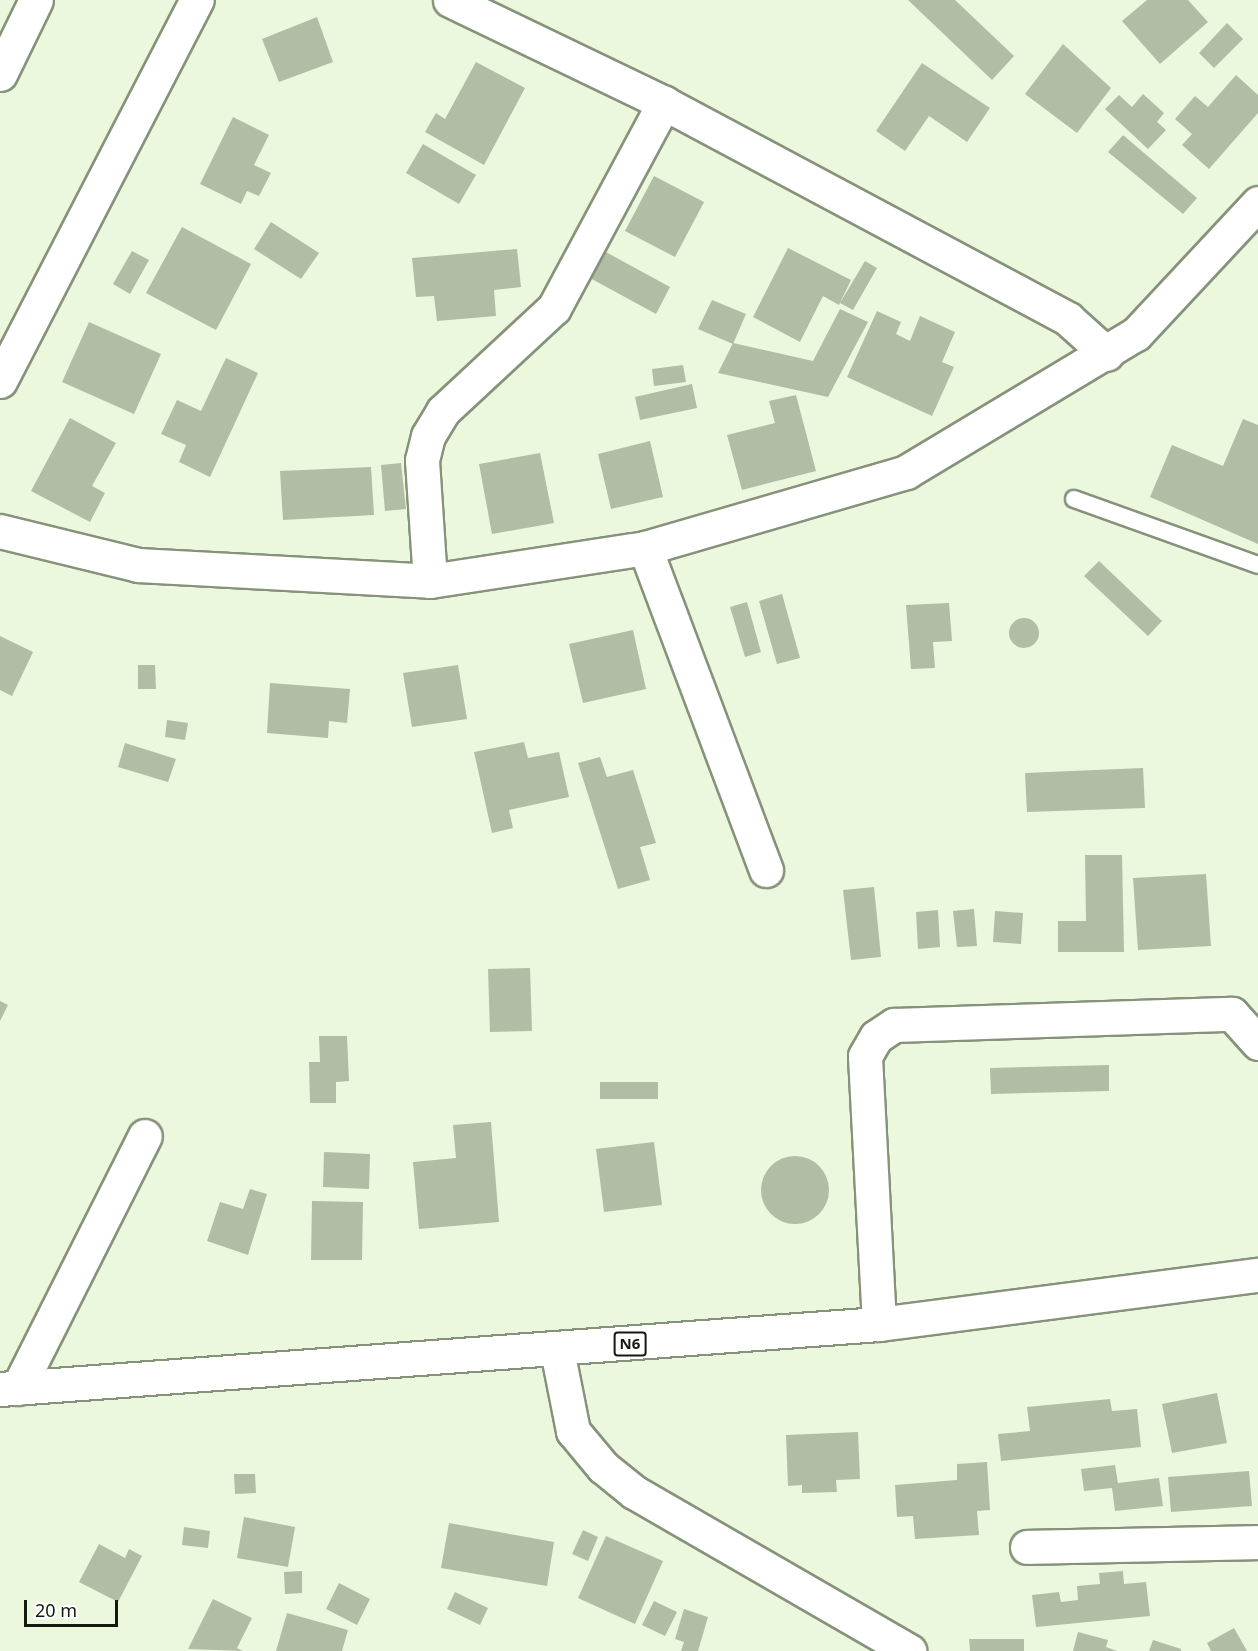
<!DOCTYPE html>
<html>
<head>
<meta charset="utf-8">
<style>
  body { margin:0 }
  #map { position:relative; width:1258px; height:1651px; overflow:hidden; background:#ebf8de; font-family:"Noto Sans",sans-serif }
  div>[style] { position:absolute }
  .building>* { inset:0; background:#b1bda4 }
  .round { border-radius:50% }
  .roads { filter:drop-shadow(2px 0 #86927a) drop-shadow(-2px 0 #86927a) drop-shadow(0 2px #86927a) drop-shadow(0 -2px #86927a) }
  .service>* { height:16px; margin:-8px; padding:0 8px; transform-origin:8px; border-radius:8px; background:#fff }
  .minor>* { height:33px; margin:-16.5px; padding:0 16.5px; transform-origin:16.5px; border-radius:16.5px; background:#fff }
  .trunk>* { height:33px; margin:-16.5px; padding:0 16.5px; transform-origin:16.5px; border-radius:16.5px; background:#fff }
  span { translate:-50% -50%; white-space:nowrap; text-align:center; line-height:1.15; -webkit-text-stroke:4.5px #fff; paint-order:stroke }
  .shield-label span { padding:2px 4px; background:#fff; border:2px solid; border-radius:4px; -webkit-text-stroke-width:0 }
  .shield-label { font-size:15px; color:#151910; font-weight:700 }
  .scale { position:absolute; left:24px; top:1600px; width:94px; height:27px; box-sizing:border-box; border:3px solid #151910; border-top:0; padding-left:8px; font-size:18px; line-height:21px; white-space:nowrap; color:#151910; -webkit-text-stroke:4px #fff; paint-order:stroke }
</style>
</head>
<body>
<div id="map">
  <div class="building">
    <i style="clip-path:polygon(908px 0,955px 0,1014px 56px,992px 80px)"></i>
    <i style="clip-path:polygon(1147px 0,1188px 0,1208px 22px,1160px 64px,1122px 21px)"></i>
    <i style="clip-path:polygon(317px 17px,333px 62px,279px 82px,262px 39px)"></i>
    <i style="clip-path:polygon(1227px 23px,1243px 39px,1214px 68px,1199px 53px)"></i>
    <i style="clip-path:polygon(1063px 44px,1111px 88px,1077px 133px,1025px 94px)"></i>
    <i style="clip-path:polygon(476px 62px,525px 88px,484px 165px,425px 132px,436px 113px,445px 119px)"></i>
    <i style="clip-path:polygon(922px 63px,990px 108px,967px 142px,929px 116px,905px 151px,876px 131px)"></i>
    <i style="clip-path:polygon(1236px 75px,1258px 95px,1258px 113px,1209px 169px,1182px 145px,1192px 134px,1175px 119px,1195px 96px,1208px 107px)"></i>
    <i style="clip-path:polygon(1143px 94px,1164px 113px,1157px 122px,1166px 130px,1148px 149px,1105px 109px,1119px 95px,1132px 107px)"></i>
    <i style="clip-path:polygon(233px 117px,269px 135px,254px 165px,271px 173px,259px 196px,247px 191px,241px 204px,200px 184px)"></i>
    <i style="clip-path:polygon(1123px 135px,1197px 198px,1183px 214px,1108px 152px)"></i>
    <i style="clip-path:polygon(423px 144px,476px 175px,459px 204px,406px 173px)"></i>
    <i style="clip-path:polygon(654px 176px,704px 202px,675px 257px,625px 231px)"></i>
    <i style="clip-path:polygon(271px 222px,319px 253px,301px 279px,254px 249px)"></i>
    <i style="clip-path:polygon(182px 227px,251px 264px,216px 330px,146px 293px)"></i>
    <i style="clip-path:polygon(788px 248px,851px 280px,839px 305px,823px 296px,800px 342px,753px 317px)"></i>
    <i style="clip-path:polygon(517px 249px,521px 287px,494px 290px,496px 316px,437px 321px,434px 296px,416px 297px,412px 258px)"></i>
    <i style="clip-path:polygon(132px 251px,149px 260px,130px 294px,113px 284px)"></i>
    <i style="clip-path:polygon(604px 251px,670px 287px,656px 314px,590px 278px)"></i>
    <i style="clip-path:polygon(865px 261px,877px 268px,853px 310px,840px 303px)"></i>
    <i style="clip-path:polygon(712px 300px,746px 314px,733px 344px,698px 329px)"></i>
    <i style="clip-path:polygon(840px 309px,868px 322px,828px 397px,718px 373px,733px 343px,813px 361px)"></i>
    <i style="clip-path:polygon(877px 311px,901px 322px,896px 334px,910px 341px,920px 316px,955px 332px,942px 362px,954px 367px,932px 416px,847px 377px)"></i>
    <i style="clip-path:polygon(89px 322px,161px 354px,134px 414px,62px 382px)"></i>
    <i style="clip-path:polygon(226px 358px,258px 373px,210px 477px,179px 462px,186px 445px,161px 434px,177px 400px,201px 411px)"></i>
    <i style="clip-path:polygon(683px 365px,686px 382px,654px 386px,652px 369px)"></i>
    <i style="clip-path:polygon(692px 384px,697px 408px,640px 420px,635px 397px)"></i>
    <i style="clip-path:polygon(796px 395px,816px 471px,742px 490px,727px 435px,775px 423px,769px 401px)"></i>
    <i style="clip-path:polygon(70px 418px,116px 443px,92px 486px,105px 493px,90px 522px,31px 491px)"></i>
    <i style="clip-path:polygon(1243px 419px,1258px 425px,1258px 544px,1150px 497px,1172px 445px,1223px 466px)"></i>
    <i style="clip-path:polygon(650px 441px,663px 497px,611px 509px,598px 454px)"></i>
    <i style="clip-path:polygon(540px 453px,554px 523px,492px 534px,479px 464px)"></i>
    <i style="clip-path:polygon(401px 463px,406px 509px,385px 511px,381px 465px)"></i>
    <i style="clip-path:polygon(371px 467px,374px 515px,283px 520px,280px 471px)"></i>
    <i style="clip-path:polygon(1099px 561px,1162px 621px,1148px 636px,1084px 576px)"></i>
    <i style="clip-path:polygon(782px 594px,800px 658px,777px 664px,759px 601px)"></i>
    <i style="clip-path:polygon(747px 602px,761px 652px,745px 657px,730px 607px)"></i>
    <i style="clip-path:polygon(949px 603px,952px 641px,933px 642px,935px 668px,911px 669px,906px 605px)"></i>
    <i class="round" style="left:1009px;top:618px;width:30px;height:30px"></i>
    <i style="clip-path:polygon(633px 630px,646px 689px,583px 703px,569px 644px)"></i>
    <i style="clip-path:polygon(0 636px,33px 652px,12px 696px,0 690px)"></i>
    <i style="clip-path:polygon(138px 665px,155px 665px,156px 689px,138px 689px)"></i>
    <i style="clip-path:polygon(458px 665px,467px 719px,412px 727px,403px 673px)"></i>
    <i style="clip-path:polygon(270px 683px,350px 689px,347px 723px,329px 721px,328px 738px,267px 733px)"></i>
    <i style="clip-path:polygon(167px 720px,188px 723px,185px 740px,165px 737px)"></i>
    <i style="clip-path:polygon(524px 742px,528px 758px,559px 752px,569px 797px,509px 810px,513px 828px,492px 833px,474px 752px)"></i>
    <i style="clip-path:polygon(125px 743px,176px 759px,168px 782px,118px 767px)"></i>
    <i style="clip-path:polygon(600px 757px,607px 777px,633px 770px,656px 843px,640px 847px,650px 880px,618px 889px,578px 763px)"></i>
    <i style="clip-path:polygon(1143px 768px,1145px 808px,1027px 812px,1025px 773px)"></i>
    <i style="clip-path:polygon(1085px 855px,1122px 855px,1124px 952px,1058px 952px,1058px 921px,1086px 921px)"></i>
    <i style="clip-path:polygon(1206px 874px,1211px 946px,1138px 950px,1133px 878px)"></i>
    <i style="clip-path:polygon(874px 887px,881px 957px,851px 960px,843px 890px)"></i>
    <i style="clip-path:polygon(974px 909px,977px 946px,957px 947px,953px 911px)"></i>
    <i style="clip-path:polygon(938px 910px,940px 947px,918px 949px,916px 912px)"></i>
    <i style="clip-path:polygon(995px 911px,1023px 913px,1021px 944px,993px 942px)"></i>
    <i style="clip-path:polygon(530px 968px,532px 1031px,490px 1032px,488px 969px)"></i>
    <i style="clip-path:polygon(0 1001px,8px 1005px,0 1021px)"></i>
    <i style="clip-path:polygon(319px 1036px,347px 1036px,349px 1081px,336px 1082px,336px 1103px,310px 1103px,309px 1062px,320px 1062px)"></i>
    <i style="clip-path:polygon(1109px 1065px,1109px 1091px,991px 1094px,990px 1068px)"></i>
    <i style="clip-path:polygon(600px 1082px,658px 1082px,658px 1099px,600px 1099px)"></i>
    <i style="clip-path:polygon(491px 1122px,499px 1222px,419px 1229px,413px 1162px,456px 1158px,453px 1125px)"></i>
    <i style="clip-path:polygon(654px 1142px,662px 1205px,604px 1212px,596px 1149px)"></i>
    <i style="clip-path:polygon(324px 1152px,370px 1154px,369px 1189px,323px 1187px)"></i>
    <i class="round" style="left:761px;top:1156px;width:68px;height:68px"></i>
    <i style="clip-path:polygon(250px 1189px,267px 1194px,248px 1255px,207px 1241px,220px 1202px,243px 1209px)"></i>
    <i style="clip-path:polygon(312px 1201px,363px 1202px,362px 1260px,311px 1260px)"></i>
    <i style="clip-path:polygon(1217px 1393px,1227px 1443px,1172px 1453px,1162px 1404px)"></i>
    <i style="clip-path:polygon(1110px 1399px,1112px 1411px,1137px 1409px,1141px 1447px,1001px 1461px,998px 1434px,1030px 1431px,1027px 1407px)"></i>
    <i style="clip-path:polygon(858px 1432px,860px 1479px,836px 1480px,837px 1492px,802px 1493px,802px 1485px,788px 1486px,786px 1435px)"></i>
    <i style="clip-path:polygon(987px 1462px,990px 1510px,977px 1511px,979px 1535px,915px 1539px,913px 1516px,897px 1517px,895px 1485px,957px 1480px,957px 1464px)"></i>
    <i style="clip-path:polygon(1115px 1465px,1118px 1483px,1159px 1478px,1163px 1506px,1115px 1511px,1112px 1488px,1084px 1491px,1081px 1469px)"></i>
    <i style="clip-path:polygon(1249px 1471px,1252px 1506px,1171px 1512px,1168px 1477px)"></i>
    <i style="clip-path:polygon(234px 1474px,255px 1474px,256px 1493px,235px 1494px)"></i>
    <i style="clip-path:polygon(244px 1517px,295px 1527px,288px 1567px,237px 1558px)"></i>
    <i style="clip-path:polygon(449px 1523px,554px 1542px,547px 1586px,441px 1568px)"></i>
    <i style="clip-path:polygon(184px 1527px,210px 1531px,208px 1548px,182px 1545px)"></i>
    <i style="clip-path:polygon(583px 1530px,598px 1537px,588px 1561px,572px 1554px)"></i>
    <i style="clip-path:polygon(606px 1536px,663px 1561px,635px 1624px,578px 1598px)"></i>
    <i style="clip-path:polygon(99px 1544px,125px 1558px,129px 1549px,142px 1556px,118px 1602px,79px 1582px)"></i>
    <i style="clip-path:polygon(302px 1571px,302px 1593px,285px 1594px,284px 1572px)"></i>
    <i style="clip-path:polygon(1123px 1571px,1124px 1584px,1146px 1582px,1150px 1616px,1036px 1627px,1032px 1595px,1059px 1592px,1061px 1602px,1078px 1600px,1077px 1586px,1100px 1584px,1099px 1573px)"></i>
    <i style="clip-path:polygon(339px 1583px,370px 1599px,357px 1625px,326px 1609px)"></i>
    <i style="clip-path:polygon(455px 1592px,488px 1608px,480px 1625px,447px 1609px)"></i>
    <i style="clip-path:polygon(213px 1599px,252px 1618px,237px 1648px,243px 1651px,188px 1649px)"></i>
    <i style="clip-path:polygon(654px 1601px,677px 1612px,665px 1636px,642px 1625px)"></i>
    <i style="clip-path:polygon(684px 1609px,708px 1617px,698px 1651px,681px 1651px,684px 1642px,675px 1639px)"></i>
    <i style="clip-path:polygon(287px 1613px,348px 1630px,342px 1651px,276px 1651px)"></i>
    <i style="clip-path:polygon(1234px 1628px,1247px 1651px,1211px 1651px,1207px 1643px)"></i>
    <i style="clip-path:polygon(1078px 1632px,1108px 1640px,1106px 1647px,1117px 1651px,1073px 1651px)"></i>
    <i style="clip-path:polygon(969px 1639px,1024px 1639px,1024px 1651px,970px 1651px)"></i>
    <i style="clip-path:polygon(1153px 1640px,1181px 1649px,1181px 1651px,1149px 1651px)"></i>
  </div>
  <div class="roads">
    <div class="service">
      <i style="left:1074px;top:499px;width:195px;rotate:19.7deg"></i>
    </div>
    <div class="minor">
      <i style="left:450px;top:0;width:237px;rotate:25.7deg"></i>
      <i style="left:664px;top:103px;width:458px;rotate:28.1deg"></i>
      <i style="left:1068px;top:319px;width:52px;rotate:41.9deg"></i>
      <i style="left:0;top:74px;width:82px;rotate:-64.1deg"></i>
      <i style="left:0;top:381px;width:429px;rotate:-62.7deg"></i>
      <i style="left:0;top:531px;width:142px;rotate:13.8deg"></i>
      <i style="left:138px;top:565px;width:292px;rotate:3.1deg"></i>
      <i style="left:430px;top:581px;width:218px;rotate:-8.7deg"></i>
      <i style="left:645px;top:548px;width:272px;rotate:-16.2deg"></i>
      <i style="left:906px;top:472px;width:268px;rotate:-31deg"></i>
      <i style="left:1136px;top:334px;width:179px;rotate:-47deg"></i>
      <i style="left:645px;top:548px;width:344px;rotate:69.4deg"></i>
      <i style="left:430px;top:581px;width:121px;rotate:-93.8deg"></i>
      <i style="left:422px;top:460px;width:25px;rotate:-76deg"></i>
      <i style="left:428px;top:436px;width:29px;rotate:-59deg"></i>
      <i style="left:443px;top:411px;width:151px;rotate:-42.9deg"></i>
      <i style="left:554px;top:308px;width:233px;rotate:-61.8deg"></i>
      <i style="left:879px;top:1324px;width:268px;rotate:-93deg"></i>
      <i style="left:865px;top:1056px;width:22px;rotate:-60deg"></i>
      <i style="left:876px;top:1037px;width:22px;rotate:-34deg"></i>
      <i style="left:894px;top:1025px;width:338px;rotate:-1.9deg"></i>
      <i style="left:1232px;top:1014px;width:39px;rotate:48deg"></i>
      <i style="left:557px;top:1350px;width:83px;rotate:78.8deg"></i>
      <i style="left:573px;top:1431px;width:47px;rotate:50.2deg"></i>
      <i style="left:603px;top:1467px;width:40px;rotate:39deg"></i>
      <i style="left:634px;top:1492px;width:318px;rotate:30deg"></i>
      <i style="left:18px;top:1388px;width:282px;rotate:-63.3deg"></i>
      <i style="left:1027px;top:1547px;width:231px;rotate:-1.2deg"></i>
    </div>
    <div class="trunk">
      <i style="left:0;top:1389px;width:881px;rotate:-4.23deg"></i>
      <i style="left:879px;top:1324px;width:382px;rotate:-7.4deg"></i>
    </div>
  </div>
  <div class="shield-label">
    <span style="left:630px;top:1344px">N6</span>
  </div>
  <div class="scale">20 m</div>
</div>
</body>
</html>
